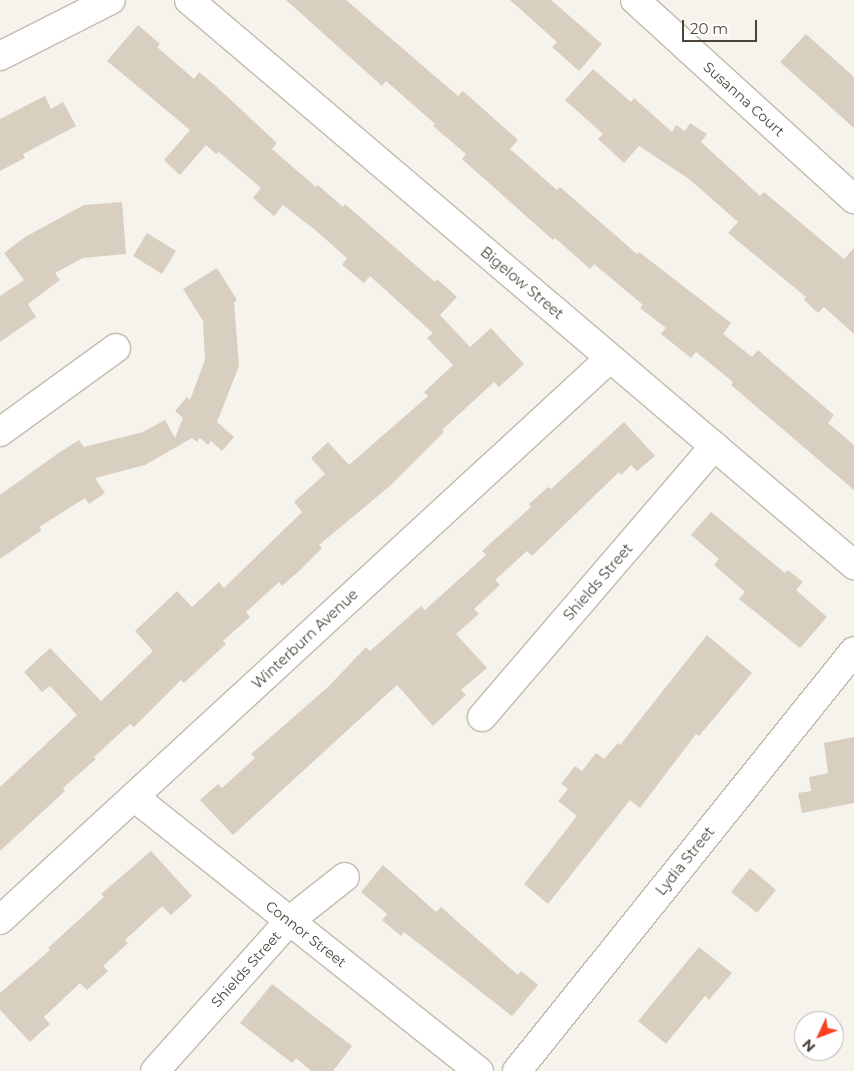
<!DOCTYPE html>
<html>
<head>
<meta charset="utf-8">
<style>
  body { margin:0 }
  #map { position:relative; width:854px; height:1071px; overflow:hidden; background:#f6f3ec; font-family:Montserrat,sans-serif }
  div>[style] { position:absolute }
  .building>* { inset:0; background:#d8cfc1 }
  .roads { filter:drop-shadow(1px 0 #c2bbae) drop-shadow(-1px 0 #c2bbae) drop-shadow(0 1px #c2bbae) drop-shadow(0 -1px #c2bbae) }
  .minor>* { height:28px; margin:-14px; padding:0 14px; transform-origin:14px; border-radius:14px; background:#fff }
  span { translate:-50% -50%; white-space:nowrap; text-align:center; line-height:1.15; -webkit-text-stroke:4px #fff; paint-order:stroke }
  .street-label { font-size:14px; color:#4b4439 }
  .north { position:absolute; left:794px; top:1011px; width:50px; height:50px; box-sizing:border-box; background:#fff; border:1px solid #b7b4b0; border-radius:50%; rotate:227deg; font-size:14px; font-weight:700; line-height:20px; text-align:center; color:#4b4439 }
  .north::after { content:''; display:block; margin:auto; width:18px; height:22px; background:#fc3f1d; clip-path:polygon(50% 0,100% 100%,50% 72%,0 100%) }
  .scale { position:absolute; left:682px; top:20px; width:75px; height:22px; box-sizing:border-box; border:2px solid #4b4439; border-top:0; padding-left:6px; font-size:15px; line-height:18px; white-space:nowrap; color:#4b4439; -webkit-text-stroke:4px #fff; paint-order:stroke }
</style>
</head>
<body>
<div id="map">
  <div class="building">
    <i style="clip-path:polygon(286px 0,346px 0,458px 96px,463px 91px,518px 140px,510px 149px,557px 190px,560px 187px,637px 254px,639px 252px,731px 323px,723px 334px,752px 357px,758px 350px,834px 415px,828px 423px,854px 445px,854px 490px,731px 385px,733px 382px,696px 352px,691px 358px,661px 334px,666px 328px,640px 308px,643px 305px,594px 264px,590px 269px,555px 238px,553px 240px,462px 159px,466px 154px,433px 126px,435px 124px,386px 81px,382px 86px)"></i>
    <i style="clip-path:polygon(510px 0,551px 0,602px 44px,579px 71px,552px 47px,557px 42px)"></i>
    <i style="clip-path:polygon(138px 25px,160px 44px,157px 47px,194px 79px,199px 72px,218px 88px,277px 143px,272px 149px,316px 187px,318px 185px,343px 207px,345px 204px,435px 282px,437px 279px,457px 297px,440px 315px,470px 347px,491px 328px,524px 364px,499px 387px,494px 382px,442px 430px,444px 432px,391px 485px,319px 545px,322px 548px,299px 571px,282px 586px,279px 582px,246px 612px,250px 617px,223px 641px,226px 644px,184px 683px,181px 680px,134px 727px,130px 724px,94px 757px,96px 759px,63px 788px,65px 791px,0 851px,0 787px,77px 715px,50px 686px,42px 692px,24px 672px,50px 648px,101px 701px,153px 651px,135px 631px,154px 613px,177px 591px,192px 607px,219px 582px,224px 588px,302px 512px,294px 502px,325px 474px,311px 458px,328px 442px,349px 465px,428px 396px,424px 392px,453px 365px,427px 338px,433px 333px,370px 276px,364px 283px,342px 265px,347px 258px,314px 229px,283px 205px,274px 216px,253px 198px,261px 188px,219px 152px,216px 154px,206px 145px,180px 175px,164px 160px,190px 130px,107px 61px)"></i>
    <i style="clip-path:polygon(806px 34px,854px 77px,854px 128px,780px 62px)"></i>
    <i style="clip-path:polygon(593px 69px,631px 102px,634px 98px,672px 132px,676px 125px,685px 131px,690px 123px,707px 134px,701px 142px,760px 196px,764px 192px,844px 259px,854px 248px,854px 334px,824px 307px,818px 313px,804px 300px,806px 297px,728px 233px,738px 222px,689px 179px,639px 146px,624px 163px,598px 139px,603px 134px,565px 100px)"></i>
    <i style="clip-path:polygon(45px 96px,51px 109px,63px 102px,76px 126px,23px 154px,25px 158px,0 171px,0 119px)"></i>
    <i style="clip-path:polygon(122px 202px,126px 254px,83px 258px,55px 273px,60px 280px,28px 304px,36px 317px,0 342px,0 296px,24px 280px,4px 253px,25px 237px,84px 205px)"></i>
    <i style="clip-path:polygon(147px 233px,176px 251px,162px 274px,133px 256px)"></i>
    <i style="clip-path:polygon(217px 268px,237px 300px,234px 302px,239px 366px,217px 422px,234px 437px,222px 451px,211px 441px,208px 445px,200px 438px,197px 442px,192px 438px,145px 465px,95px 478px,105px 493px,89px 504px,85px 498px,39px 527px,42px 530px,0 559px,0 495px,57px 454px,79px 440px,84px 447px,143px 432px,165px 420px,175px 438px,183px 418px,175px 411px,187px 397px,190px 400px,205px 360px,203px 321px,183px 289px)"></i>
    <i style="clip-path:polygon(624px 422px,655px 456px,637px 471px,631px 465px,621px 475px,619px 472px,532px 556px,527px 551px,495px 580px,500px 585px,474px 609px,479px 614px,456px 634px,487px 668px,461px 690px,466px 695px,433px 726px,397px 685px,233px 835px,200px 800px,218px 784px,222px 788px,255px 758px,251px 754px,328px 687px,366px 647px,370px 651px,421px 606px,425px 610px,486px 555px,482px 551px,531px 507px,529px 504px,548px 487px,551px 489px)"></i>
    <i style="clip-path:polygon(711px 512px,785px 573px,788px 570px,803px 582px,796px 590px,827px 617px,800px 648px,739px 599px,745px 592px,714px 565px,719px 559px,691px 535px)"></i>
    <i style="clip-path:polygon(707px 635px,752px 673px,699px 736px,696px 734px,640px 808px,630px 800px,548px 904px,524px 884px,577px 816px,558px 801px,568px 789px,561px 784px,575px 766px,582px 771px,596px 753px,604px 759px,618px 743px,620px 745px)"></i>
    <i style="clip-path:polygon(854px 737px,854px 803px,802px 813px,798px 793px,811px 791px,809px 777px,828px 773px,824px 743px)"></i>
    <i style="clip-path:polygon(151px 851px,192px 896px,171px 915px,162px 906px,125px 940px,128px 943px,103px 966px,108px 971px,87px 990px,80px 983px,44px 1017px,50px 1024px,30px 1042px,0 1010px,0 993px,50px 950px,48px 948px,104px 897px,101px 894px)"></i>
    <i style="clip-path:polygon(383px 865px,436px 912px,441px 907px,518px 975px,521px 971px,538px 985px,512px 1016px,404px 932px,401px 936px,382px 920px,387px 914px,361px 892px)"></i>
    <i style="clip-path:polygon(750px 868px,776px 890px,757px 913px,731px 892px)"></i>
    <i style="clip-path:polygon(699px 947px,732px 973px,709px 1000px,705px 996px,666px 1044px,638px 1021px)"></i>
    <i style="clip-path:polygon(272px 984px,352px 1046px,333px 1071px,311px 1071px,296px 1058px,292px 1063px,240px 1023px)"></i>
  </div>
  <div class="roads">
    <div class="minor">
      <i style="left:189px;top:0;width:873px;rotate:40.35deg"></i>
      <i style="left:635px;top:0;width:296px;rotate:42.3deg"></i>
      <i style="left:0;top:56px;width:124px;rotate:-26.8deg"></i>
      <i style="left:0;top:432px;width:143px;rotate:-35.9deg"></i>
      <i style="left:482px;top:717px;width:357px;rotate:-49.4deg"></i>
      <i style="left:134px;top:797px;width:441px;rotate:38.5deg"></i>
      <i style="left:0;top:920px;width:829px;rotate:-42.65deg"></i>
      <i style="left:155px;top:1071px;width:201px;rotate:-48.2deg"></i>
      <i style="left:289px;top:921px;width:71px;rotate:-38.2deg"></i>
      <i style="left:517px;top:1071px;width:538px;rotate:-51.26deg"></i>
    </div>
  </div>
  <div class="street-label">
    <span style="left:744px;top:99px;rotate:42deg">Susanna Court</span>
    <span style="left:522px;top:283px;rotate:40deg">Bigelow Street</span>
    <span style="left:598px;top:582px;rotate:-49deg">Shields Street</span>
    <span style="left:305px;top:639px;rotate:-43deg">Winterburn Avenue</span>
    <span style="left:685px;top:861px;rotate:-51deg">Lydia Street</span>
    <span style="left:306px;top:934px;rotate:38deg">Connor Street</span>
    <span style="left:246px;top:969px;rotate:-48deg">Shields Street</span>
  </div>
  <div class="north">N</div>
  <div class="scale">20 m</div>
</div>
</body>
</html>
